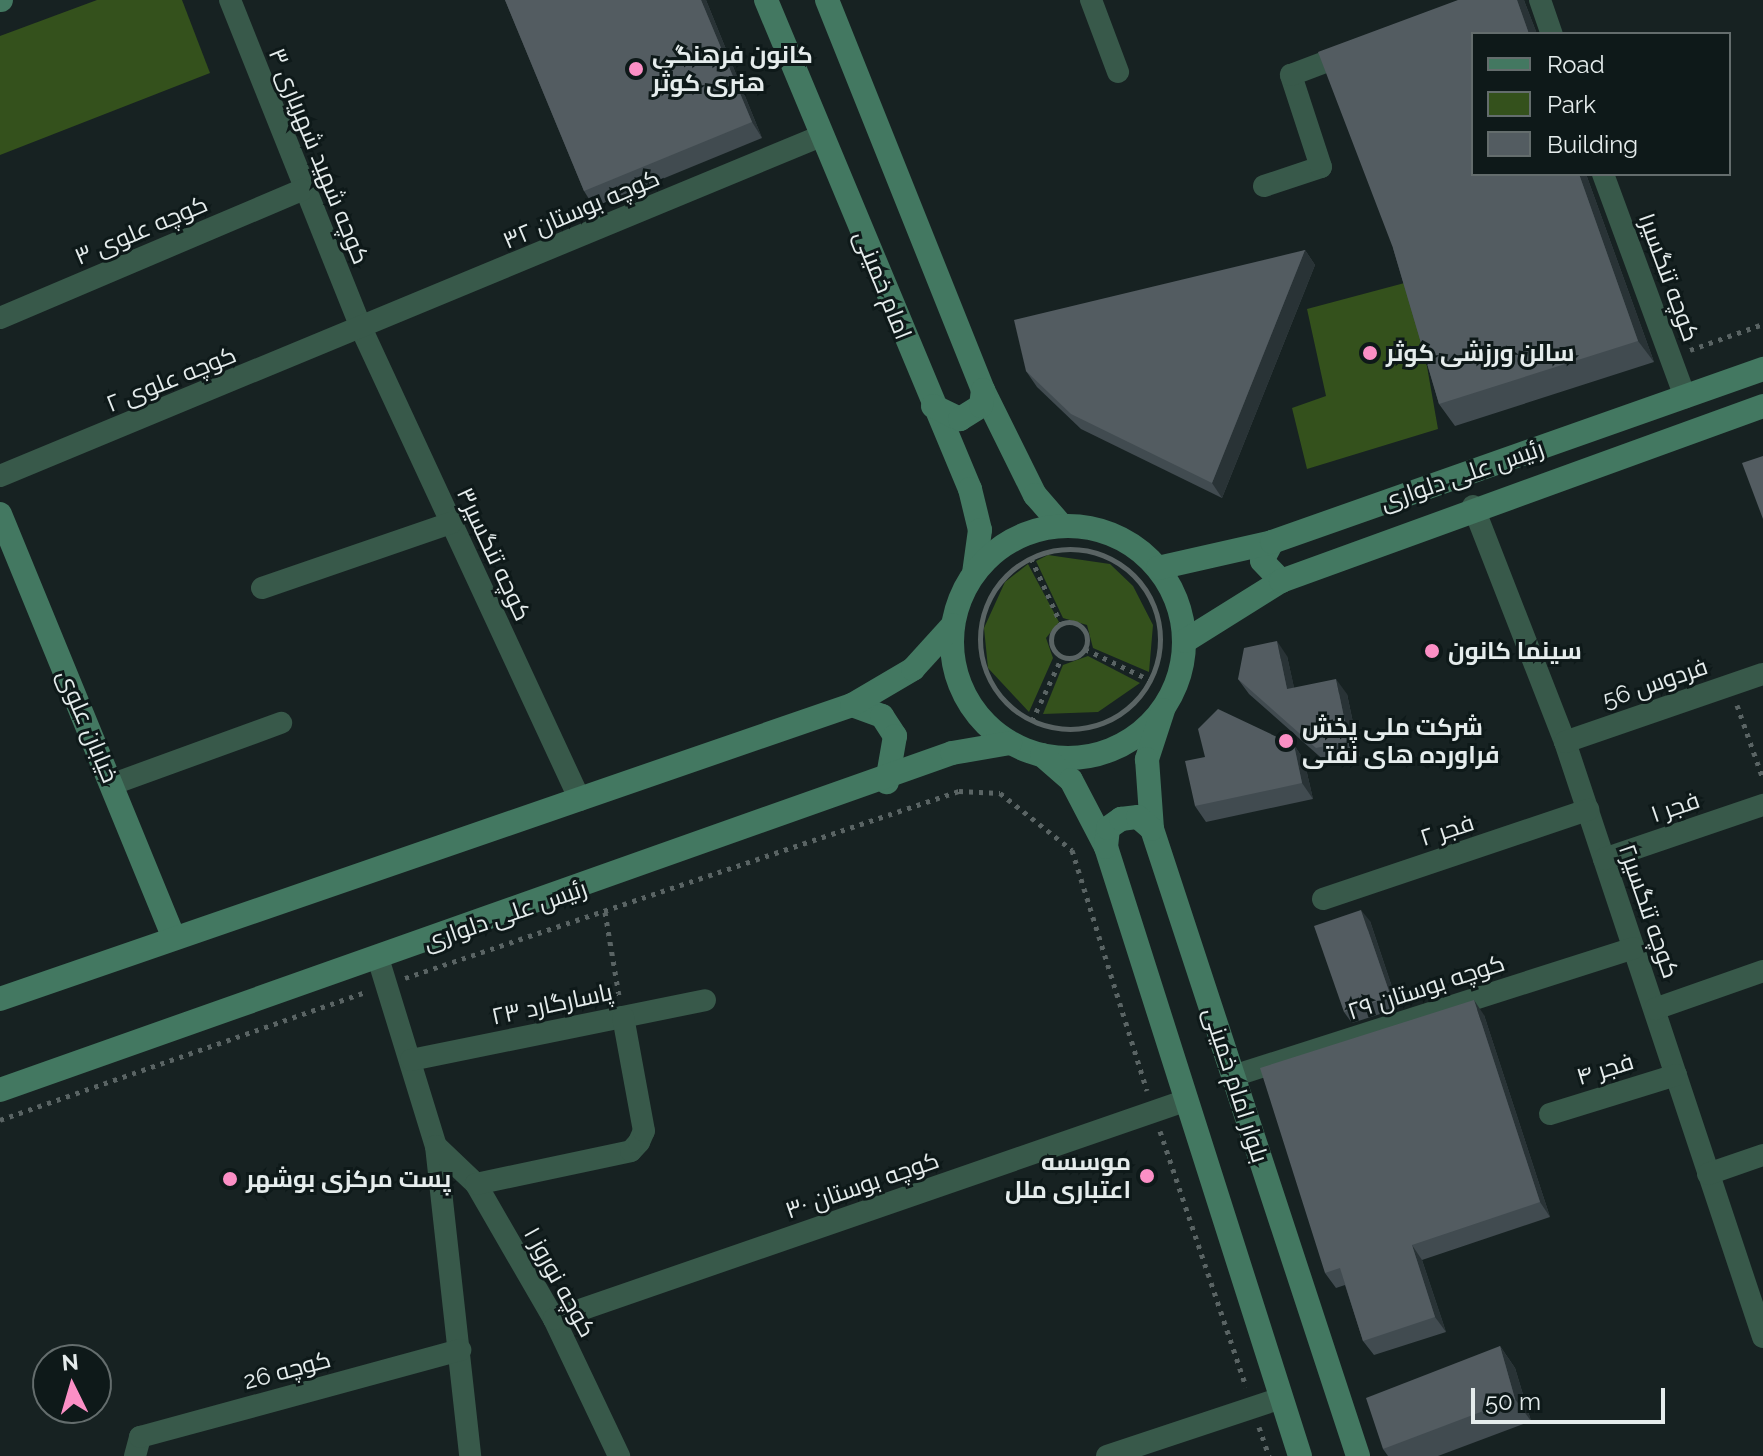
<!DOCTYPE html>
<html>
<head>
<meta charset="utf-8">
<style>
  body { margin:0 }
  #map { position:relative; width:1763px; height:1456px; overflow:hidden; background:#172222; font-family:Raleway,Cairo,sans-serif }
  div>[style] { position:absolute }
  .green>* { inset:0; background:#34511c }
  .path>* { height:5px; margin-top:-2.5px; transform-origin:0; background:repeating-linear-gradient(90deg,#5a6464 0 4px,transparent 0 10px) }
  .path>.ring { margin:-2.5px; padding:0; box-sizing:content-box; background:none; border:5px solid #5a6464; border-radius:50% }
  .street>* { height:22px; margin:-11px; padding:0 11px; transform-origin:11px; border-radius:11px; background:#38594a }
  .secondary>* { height:24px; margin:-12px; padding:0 12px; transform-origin:12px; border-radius:12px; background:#437861 }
  .secondary>.ring { margin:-12px; padding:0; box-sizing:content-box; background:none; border:24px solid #437861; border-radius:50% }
  .wall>* { inset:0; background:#414b50 }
  .shaded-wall>* { inset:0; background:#293336 }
  .building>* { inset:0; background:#535c61 }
  .dots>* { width:22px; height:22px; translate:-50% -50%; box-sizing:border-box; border:4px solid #0e1919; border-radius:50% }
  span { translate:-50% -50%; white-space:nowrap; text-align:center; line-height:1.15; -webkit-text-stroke:6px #0e1919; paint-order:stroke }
  .poi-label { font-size:24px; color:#e5ecec; font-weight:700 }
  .left { translate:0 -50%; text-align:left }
  .right { translate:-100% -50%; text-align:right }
  .street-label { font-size:24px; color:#e5ecec }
  .legend { position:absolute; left:1471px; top:32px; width:260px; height:144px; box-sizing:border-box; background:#0e1919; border:2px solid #646d6d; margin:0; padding:10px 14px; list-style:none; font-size:24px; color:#e5ecec }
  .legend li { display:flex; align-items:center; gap:16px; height:40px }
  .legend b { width:40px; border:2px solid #646d6d }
  .north { position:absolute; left:32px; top:1344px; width:80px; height:80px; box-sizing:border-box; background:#0e1919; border:2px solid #646d6d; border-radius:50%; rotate:355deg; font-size:22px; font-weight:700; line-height:32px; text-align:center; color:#e5ecec }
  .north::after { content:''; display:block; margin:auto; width:28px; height:36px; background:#fb8fc5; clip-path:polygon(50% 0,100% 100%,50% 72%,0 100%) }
  .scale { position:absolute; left:1471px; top:1388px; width:194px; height:36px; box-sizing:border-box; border:4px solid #e5ecec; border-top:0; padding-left:10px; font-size:24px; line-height:28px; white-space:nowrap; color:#e5ecec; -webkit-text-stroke:6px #0e1919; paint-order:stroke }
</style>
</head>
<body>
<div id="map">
  <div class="green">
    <i style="clip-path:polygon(97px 0,182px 0,210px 73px,0 155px,0 36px)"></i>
    <i style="clip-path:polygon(1412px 281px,1438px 429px,1307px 469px,1292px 408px,1326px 396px,1307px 309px)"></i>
    <i style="clip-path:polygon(1048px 555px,1110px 564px,1133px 586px,1153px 625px,1149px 672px,1093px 648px,1087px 625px,1063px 618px,1036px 561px)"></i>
    <i style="clip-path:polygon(1028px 564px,1059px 622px,1046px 638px,1053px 658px,1029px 712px,988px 668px,984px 628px,1005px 582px)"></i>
    <i style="clip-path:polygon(1088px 656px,1140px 683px,1098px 712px,1043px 714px,1063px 665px)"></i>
  </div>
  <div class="path">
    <i style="left:1690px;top:350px;width:77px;rotate:-19.6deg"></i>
    <i class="ring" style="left:980px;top:549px;width:175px;height:175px"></i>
    <i style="left:1031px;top:558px;width:72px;rotate:65.6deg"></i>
    <i class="ring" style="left:1051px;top:622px;width:31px;height:31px"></i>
    <i style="left:1085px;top:649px;width:72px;rotate:25.5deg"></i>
    <i style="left:1737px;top:705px;width:78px;rotate:70.6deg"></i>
    <i style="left:1032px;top:721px;width:71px;rotate:-64.9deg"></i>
    <i style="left:605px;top:912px;width:85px;rotate:80.5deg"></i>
    <i style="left:405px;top:978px;width:585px;rotate:-18.65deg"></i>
    <i style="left:959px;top:791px;width:41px;rotate:2.8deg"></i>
    <i style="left:1000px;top:793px;width:92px;rotate:38.4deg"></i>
    <i style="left:1072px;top:850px;width:252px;rotate:72.7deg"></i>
    <i style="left:0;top:1120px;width:387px;rotate:-19.3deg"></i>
    <i style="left:1160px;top:1131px;width:270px;rotate:71.4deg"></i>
    <i style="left:1259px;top:1427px;width:31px;rotate:71deg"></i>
  </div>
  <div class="street">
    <i style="left:230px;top:0;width:355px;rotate:68.2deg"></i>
    <i style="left:362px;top:330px;width:518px;rotate:65.12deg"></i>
    <i style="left:1091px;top:0;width:77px;rotate:69.4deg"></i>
    <i style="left:1540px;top:0;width:36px;rotate:71deg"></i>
    <i style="left:1603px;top:174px;width:238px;rotate:69.8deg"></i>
    <i style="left:1264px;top:186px;width:60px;rotate:-18.4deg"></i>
    <i style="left:1321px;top:167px;width:97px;rotate:-108.1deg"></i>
    <i style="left:1291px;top:75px;width:62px;rotate:-20.8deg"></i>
    <i style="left:0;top:318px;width:328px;rotate:-23deg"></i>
    <i style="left:0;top:476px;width:889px;rotate:-22.5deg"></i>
    <i style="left:1473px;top:506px;width:253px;rotate:68.7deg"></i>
    <i style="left:1565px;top:742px;width:627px;rotate:71.59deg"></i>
    <i style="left:262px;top:588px;width:200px;rotate:-19deg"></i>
    <i style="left:1565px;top:742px;width:209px;rotate:-19deg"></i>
    <i style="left:113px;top:784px;width:179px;rotate:-20deg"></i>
    <i style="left:1604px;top:859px;width:168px;rotate:-18.8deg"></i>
    <i style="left:1323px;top:899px;width:280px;rotate:-18.6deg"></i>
    <i style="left:378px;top:958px;width:197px;rotate:72.9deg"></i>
    <i style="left:436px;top:1146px;width:312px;rotate:83.7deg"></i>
    <i style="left:1655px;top:1009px;width:114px;rotate:-19.4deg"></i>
    <i style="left:411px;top:1060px;width:300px;rotate:-11.5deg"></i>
    <i style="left:1233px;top:1076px;width:421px;rotate:-17.7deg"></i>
    <i style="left:1550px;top:1114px;width:132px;rotate:-17.2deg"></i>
    <i style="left:436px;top:1146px;width:55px;rotate:43.5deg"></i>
    <i style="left:476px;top:1184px;width:156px;rotate:60deg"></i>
    <i style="left:554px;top:1319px;width:152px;rotate:64.6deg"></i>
    <i style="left:1708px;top:1174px;width:58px;rotate:-19.1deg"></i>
    <i style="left:476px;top:1184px;width:158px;rotate:-12deg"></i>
    <i style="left:631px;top:1151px;width:12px;rotate:-48deg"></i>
    <i style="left:639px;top:1142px;width:12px;rotate:-66deg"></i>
    <i style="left:644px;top:1131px;width:116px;rotate:-100.4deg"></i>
    <i style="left:554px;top:1319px;width:670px;rotate:-19.08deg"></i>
    <i style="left:135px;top:1456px;width:20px;rotate:-75deg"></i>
    <i style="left:140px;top:1437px;width:332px;rotate:-15.2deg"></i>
    <i style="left:1107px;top:1456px;width:183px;rotate:-18.4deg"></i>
  </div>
  <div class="secondary">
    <i style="left:0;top:0;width:1px"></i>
    <i style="left:766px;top:0;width:530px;rotate:67.36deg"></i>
    <i style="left:970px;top:489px;width:42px;rotate:76.3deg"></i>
    <i style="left:980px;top:530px;width:43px;rotate:97.9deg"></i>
    <i style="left:827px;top:0;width:420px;rotate:68.2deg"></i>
    <i style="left:983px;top:390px;width:117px;rotate:63.7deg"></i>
    <i style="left:1035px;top:495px;width:41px;rotate:48.9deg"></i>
    <i style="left:933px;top:406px;width:30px;rotate:26deg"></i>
    <i style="left:960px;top:419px;width:25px;rotate:-32deg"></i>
    <i style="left:981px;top:406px;width:16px;rotate:-83deg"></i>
    <i style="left:0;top:514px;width:458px;rotate:67.7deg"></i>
    <i class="ring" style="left:952px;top:526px;width:208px;height:208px"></i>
    <i style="left:1272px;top:542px;width:21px;rotate:118deg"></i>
    <i style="left:1262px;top:561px;width:28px;rotate:46deg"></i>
    <i style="left:1158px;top:568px;width:117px;rotate:-12.8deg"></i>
    <i style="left:1272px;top:542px;width:521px;rotate:-19.41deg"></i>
    <i style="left:1185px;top:641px;width:113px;rotate:-32deg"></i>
    <i style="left:1281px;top:581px;width:513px;rotate:-19.95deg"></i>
    <i style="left:852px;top:705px;width:32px;rotate:20deg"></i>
    <i style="left:882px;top:716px;width:24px;rotate:57deg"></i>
    <i style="left:895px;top:736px;width:47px;rotate:99.9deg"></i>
    <i style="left:1163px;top:710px;width:52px;rotate:108.1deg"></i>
    <i style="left:1147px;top:759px;width:70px;rotate:85.9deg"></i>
    <i style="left:1152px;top:829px;width:660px;rotate:71.81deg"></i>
    <i style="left:1042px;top:755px;width:38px;rotate:41deg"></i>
    <i style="left:1071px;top:780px;width:76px;rotate:62.4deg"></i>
    <i style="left:1106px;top:847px;width:639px;rotate:72.33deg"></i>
    <i style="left:1106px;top:847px;width:19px;rotate:-84deg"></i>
    <i style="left:1108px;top:828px;width:16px;rotate:-35deg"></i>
    <i style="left:1121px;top:819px;width:17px;rotate:-7deg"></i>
    <i style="left:1138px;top:817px;width:18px;rotate:41deg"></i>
    <i style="left:0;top:999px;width:901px;rotate:-19.04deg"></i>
    <i style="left:852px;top:705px;width:71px;rotate:-30.5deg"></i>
    <i style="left:913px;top:669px;width:59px;rotate:-47.7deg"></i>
    <i style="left:0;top:1090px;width:1010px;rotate:-19.49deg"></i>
    <i style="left:952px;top:753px;width:59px;rotate:-9.8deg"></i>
  </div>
  <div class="wall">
    <i style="clip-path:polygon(505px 0,706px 0,762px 138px,594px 207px,584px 191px)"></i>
    <i style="clip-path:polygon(1458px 0,1524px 0,1525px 3px,1537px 34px,1473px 34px,1586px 174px,1654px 362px,1455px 426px,1439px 404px,1393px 248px)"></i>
    <i style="clip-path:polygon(1305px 250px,1315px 265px,1222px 498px,1081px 429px,1037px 387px,1026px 371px)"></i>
    <i style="clip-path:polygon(1287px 656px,1294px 688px,1347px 694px,1360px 756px,1327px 763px,1249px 694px,1238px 679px)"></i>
    <i style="clip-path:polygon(1294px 745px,1304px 760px,1313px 799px,1206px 822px,1195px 806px)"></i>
    <i style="clip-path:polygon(1370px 921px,1399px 1008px,1352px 1023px,1344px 1012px)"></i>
    <i style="clip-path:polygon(1484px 1015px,1550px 1217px,1422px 1260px,1446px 1332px,1374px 1355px,1363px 1341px,1345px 1285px,1336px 1288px,1325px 1273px)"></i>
    <i style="clip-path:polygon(1500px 1346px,1515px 1368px,1531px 1421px,1438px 1456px,1388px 1456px,1383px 1449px)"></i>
  </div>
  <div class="shaded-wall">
    <i style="clip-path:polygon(701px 0,706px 0,762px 138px,752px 122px)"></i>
    <i style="clip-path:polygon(1517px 0,1524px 0,1525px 3px,1537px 34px,1529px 34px)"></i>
    <i style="clip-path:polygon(1579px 174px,1586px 174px,1654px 362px,1638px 341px)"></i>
    <i style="clip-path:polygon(1305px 250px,1315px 265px,1222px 498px,1212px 483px)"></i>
    <i style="clip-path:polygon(1277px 641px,1287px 656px,1298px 705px,1287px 689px)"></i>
    <i style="clip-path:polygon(1336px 679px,1347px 694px,1360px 756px,1349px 741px)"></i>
    <i style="clip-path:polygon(1294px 745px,1304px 760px,1313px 799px,1302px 783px)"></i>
    <i style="clip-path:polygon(1361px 910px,1370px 921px,1399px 1008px,1391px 997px)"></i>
    <i style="clip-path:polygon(1474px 1000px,1484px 1015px,1550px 1217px,1540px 1202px)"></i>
    <i style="clip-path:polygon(1412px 1245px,1422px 1260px,1446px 1332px,1435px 1317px)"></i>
    <i style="clip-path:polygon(1500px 1346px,1515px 1368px,1531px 1421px,1515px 1399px)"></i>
  </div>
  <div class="building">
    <i style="clip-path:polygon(505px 0,701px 0,752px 122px,584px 191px)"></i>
    <i style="clip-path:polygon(1458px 0,1517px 0,1529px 34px,1473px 34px,1473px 174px,1579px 174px,1638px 341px,1439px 404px,1393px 248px,1318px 52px)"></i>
    <i style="clip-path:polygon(1305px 250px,1212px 483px,1071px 414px,1026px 371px,1014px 320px)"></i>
    <i style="clip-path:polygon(1763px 456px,1763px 519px,1742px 463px)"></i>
    <i style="clip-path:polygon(1277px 641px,1287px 689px,1336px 679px,1349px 741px,1316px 748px,1238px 679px,1244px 648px)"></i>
    <i style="clip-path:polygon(1218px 709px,1294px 745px,1302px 783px,1195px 806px,1185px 761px,1205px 757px,1198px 729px)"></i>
    <i style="clip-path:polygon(1361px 910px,1391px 997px,1344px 1012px,1314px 926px)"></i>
    <i style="clip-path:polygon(1474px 1000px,1540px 1202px,1412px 1245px,1435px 1317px,1363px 1341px,1340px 1268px,1325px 1273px,1260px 1068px)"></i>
    <i style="clip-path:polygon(1500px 1346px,1515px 1399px,1383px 1449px,1366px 1398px)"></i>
  </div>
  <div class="dots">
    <i style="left:636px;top:69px;background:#fb8fc5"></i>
    <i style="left:1370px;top:353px;background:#fb8fc5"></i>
    <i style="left:1432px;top:651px;background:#fb8fc5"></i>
    <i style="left:1286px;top:741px;background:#fb8fc5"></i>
    <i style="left:1147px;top:1176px;background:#fb8fc5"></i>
    <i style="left:230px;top:1179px;background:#fb8fc5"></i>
  </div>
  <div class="poi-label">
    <span class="left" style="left:652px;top:69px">کانون فرهنگی<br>هنری کوثر</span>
    <span class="left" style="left:1386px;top:353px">سالن ورزشی کوثر</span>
    <span class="left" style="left:1448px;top:651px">سینما کانون</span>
    <span class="left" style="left:1302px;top:741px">شرکت ملی پخش<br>فراورده های نفتی</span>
    <span class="right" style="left:1131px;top:1176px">موسسه<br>اعتباری ملل</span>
    <span class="left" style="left:246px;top:1179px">پست مرکزی بوشهر</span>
  </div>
  <div class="street-label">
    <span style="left:319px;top:156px;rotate:68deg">کوچه شهید شهریاری ۳</span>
    <span style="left:581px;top:209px;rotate:-23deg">کوچه بوستان ۳۲</span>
    <span style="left:141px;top:230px;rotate:-23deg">کوچه علوی ۳</span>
    <span style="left:1669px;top:277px;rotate:70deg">کوچه تنگسیر۱</span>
    <span style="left:883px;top:285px;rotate:68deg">امام خمینی</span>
    <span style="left:171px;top:379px;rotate:-22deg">کوچه علوی ۲</span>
    <span style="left:1462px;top:475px;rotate:-19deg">رئیس علی دلواری</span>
    <span style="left:494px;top:554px;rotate:65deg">کوچه تنگسیر۳</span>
    <span style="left:1655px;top:683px;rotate:-19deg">فردوس 56</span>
    <span style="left:88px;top:726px;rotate:67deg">خیابان علوی</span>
    <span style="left:1675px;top:807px;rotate:-19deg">فجر ۱</span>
    <span style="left:1447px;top:830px;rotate:-18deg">فجر ۲</span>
    <span style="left:1649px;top:911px;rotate:71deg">کوچه تنگسیر۲</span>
    <span style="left:505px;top:915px;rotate:-19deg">رئیس علی دلواری</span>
    <span style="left:1426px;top:987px;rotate:-18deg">کوچه بوستان ۲۹</span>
    <span style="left:552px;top:1004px;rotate:-12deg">پاسارگارد ۲۳</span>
    <span style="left:1605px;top:1069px;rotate:-17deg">فجر ۴</span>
    <span style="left:1236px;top:1085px;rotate:72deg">بلوار امام خمینی</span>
    <span style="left:862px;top:1185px;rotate:-19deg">کوچه بوستان ۳۰</span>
    <span style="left:560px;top:1282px;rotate:61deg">کوچه نوروز ۱</span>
    <span style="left:287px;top:1370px;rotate:-15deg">کوچه 26</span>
  </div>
  <ul class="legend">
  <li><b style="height:10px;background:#437861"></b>Road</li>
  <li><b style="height:22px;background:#34511c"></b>Park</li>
  <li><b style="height:22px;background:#535c61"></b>Building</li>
  </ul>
  <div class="north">N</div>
  <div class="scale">50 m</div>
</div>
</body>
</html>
